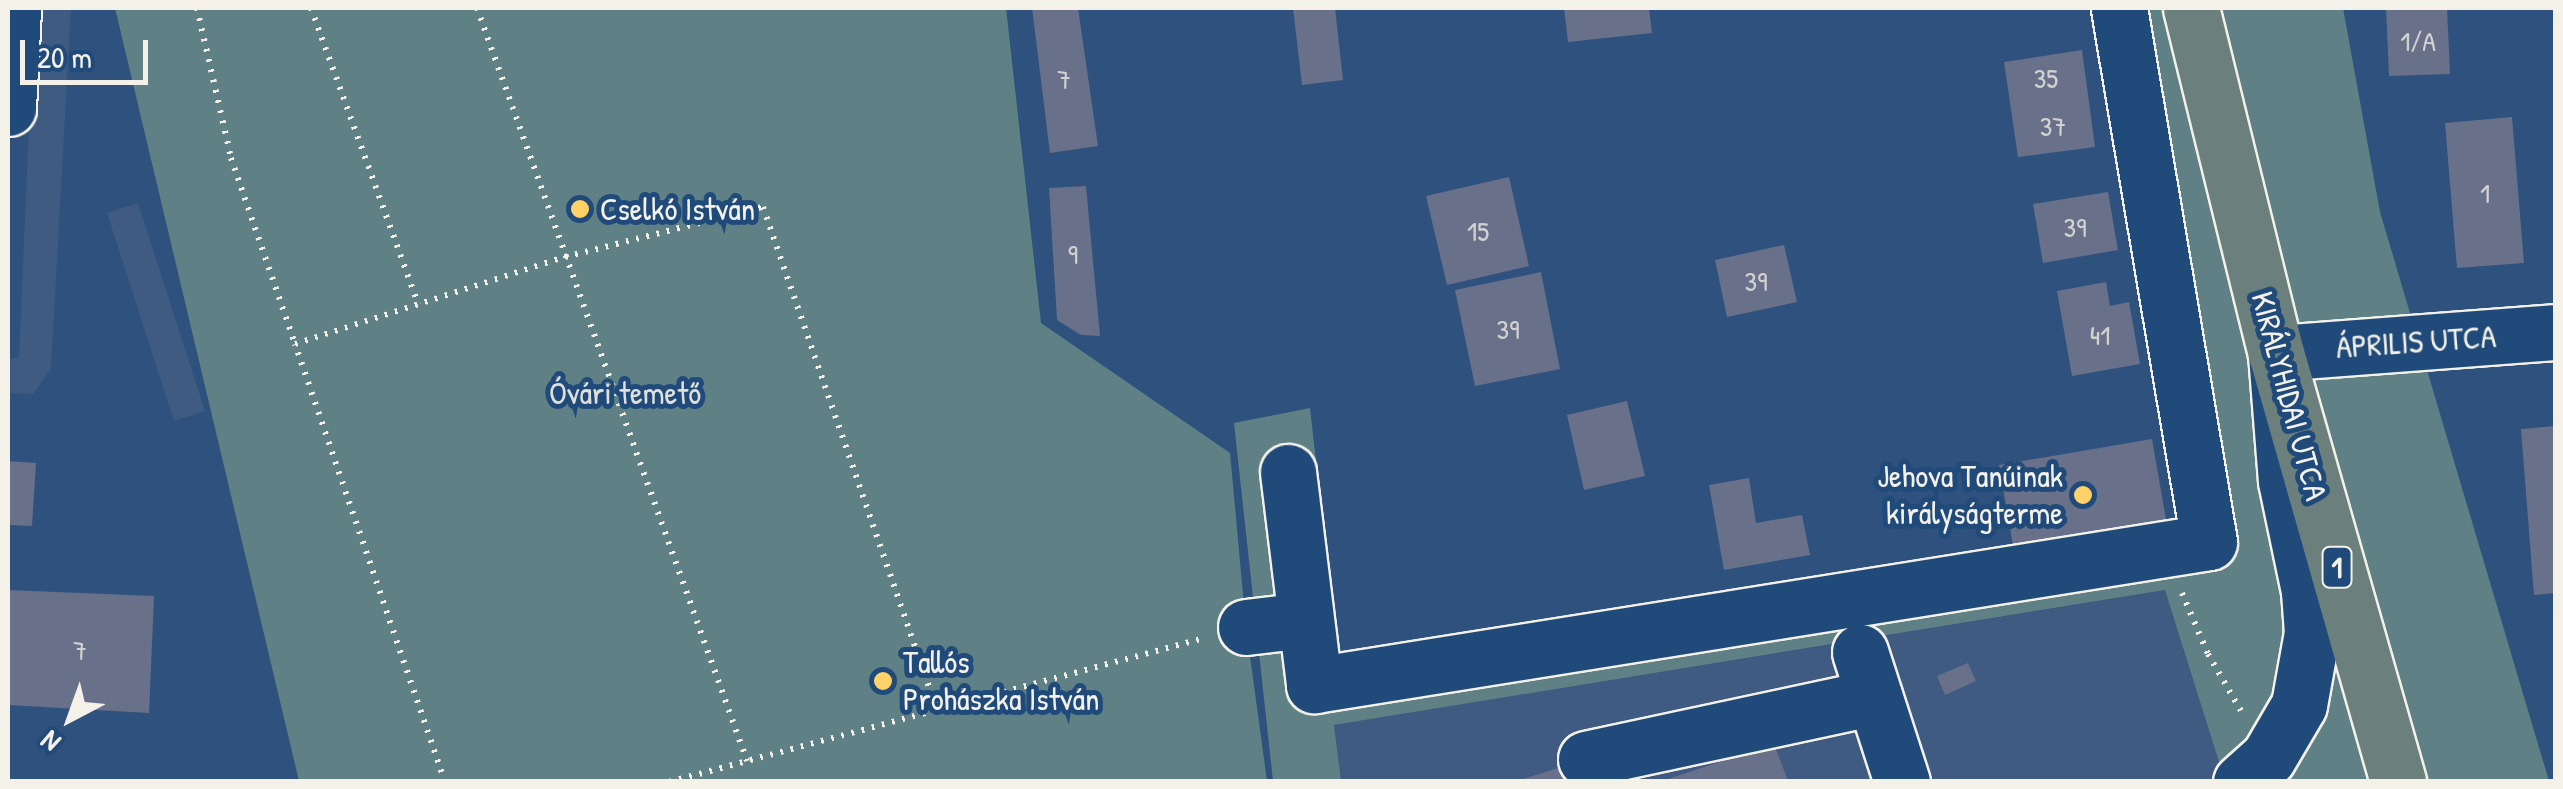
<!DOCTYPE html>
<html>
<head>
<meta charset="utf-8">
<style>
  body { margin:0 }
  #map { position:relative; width:2563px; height:789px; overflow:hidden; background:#2e527d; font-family:"Patrick Hand",sans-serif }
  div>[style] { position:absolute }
  .built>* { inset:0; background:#3f5b81 }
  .green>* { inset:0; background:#5f8186 }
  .building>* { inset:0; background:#68708a }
  .path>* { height:6px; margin-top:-3px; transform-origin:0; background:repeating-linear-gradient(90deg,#f4f1e8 0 2.5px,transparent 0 10.5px) }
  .roads { filter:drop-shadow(2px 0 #f4f1e8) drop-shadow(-2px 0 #f4f1e8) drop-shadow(0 2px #f4f1e8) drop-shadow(0 -2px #f4f1e8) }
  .minor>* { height:55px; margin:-27.5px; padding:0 27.5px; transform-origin:27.5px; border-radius:27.5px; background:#1f4a7a }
  .major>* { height:55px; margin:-27.5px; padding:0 27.5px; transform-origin:27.5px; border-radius:27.5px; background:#6b7f7c }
  .dots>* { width:28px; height:28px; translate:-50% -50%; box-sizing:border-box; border:5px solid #1f4a7a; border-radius:50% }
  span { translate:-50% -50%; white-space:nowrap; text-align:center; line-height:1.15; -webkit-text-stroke:10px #1f4a7a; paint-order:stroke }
  .number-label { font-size:28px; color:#d1d1d0 }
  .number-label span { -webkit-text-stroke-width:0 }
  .shield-label span { padding:2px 8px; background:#1f4a7a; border:2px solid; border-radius:8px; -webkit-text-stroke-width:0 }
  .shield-label { font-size:30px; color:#f4f1e8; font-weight:700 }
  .poi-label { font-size:32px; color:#f4f1e8 }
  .left { translate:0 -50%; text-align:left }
  .right { translate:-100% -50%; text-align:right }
  .street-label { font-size:32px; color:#f4f1e8 }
  .park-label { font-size:32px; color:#dee0d9 }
  .frame { position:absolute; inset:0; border:10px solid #f4f1e8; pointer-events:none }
  .north { position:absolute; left:20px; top:669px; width:100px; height:100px; -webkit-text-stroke:8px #1f4a7a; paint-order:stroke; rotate:221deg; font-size:28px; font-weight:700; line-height:40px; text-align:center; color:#f4f1e8 }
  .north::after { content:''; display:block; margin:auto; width:35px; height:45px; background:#f4f1e8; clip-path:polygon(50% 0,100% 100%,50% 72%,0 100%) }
  .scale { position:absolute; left:20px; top:40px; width:128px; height:45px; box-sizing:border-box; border:5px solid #f4f1e8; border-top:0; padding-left:12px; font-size:30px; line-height:35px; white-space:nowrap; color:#f4f1e8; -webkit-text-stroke:8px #1f4a7a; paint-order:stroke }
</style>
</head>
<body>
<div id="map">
  <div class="built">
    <i style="clip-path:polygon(34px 8px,71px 8px,51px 369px,33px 394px,8px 393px,8px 359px,19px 358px)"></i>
    <i style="clip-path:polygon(138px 203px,205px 411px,174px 421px,107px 213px)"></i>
    <i style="clip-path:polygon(2166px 590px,2225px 781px,1341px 781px,1334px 725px)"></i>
  </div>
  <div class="green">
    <i style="clip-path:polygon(115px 8px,1006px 8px,1041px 323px,1230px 453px,1246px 627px,1267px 781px,299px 781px)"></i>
    <i style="clip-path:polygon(2094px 8px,2343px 8px,2380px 212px,2549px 781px,2225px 781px,2165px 590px,1334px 725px,1341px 781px,1273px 781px,1234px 423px,1310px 408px,1338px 659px,2186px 535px)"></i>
  </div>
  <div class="building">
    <i style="clip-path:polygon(1032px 8px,1078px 8px,1098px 146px,1050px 153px)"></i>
    <i style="clip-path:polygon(1293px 8px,1335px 8px,1343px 80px,1302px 85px)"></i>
    <i style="clip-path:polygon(1564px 8px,1649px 8px,1652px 33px,1568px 42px)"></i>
    <i style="clip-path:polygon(2386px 8px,2447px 8px,2450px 74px,2389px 76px)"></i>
    <i style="clip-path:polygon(2082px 50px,2095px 147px,2018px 157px,2004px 62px)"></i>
    <i style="clip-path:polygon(2512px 117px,2524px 263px,2457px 268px,2445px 123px)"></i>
    <i style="clip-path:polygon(1509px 177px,1529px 266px,1447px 285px,1426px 196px)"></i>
    <i style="clip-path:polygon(1086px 186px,1100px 336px,1081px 335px,1057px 320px,1049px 188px)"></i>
    <i style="clip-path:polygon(2108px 192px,2118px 250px,2043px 263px,2033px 204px)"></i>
    <i style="clip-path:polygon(1784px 245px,1797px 302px,1727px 317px,1715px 260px)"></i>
    <i style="clip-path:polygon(1541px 272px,1560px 369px,1475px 386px,1455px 290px)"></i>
    <i style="clip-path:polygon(2106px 282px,2110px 306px,2129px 302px,2140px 364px,2072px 376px,2057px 291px)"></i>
    <i style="clip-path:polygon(1627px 401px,1645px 476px,1584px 490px,1567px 415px)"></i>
    <i style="clip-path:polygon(2556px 426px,2556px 593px,2534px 595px,2521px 429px)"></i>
    <i style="clip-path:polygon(2152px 439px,2167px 525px,2014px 551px,1999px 465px)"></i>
    <i style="clip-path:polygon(8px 461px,36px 463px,32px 526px,8px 525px)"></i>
    <i style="clip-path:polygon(1749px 478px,1756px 523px,1802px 515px,1810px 555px,1724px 570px,1709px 485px)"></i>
    <i style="clip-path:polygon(8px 590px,154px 596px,149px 713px,8px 705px)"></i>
    <i style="clip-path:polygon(1968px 663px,1976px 681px,1945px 695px,1937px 676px)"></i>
    <i style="clip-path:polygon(1774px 744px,1788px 781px,1662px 781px)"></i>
    <i style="clip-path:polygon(1574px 763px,1579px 781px,1517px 781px)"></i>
  </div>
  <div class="path">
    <i style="left:197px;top:8px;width:154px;rotate:77.2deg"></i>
    <i style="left:231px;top:158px;width:197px;rotate:71deg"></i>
    <i style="left:311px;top:8px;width:315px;rotate:70.1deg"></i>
    <i style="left:477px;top:8px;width:800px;rotate:70.27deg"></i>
    <i style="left:2182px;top:593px;width:66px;rotate:66.9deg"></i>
    <i style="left:2208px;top:654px;width:66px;rotate:59.9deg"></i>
    <i style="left:445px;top:782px;width:463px;rotate:-108.9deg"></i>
    <i style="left:295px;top:344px;width:284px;rotate:-17.9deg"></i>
    <i style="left:565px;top:257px;width:204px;rotate:-14.2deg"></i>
    <i style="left:763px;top:207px;width:532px;rotate:70.92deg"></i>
    <i style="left:669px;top:782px;width:551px;rotate:-15.05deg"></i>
  </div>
  <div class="roads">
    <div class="minor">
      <i style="left:8px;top:108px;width:100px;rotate:-87.1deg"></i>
      <i style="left:1288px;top:472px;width:215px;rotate:83deg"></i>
      <i style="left:1314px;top:685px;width:906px;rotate:-9.08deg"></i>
      <i style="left:2209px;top:542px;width:542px;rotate:-99.57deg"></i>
      <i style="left:1246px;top:627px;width:59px;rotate:-6.8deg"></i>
      <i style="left:1860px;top:652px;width:137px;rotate:72.1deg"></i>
      <i style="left:1586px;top:759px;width:295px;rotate:-12.1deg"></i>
      <i style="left:2241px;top:782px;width:36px;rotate:-42deg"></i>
      <i style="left:2268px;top:758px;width:61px;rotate:-59.7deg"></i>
      <i style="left:2299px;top:705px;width:73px;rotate:-79.8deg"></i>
      <i style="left:2312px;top:633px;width:42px;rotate:-94.1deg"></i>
      <i style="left:2309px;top:591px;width:112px;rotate:-101.8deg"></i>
      <i style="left:2286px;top:481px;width:128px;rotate:-94.5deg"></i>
      <i style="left:2276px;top:353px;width:281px;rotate:-4.3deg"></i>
    </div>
    <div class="major">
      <i style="left:2191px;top:8px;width:355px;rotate:76.2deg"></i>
      <i style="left:2276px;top:353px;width:446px;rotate:74.1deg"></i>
    </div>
  </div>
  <div class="dots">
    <i style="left:580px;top:209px;background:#ffd166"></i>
    <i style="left:2083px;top:495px;background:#ffd166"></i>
    <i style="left:883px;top:681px;background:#ffd166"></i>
  </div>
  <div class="number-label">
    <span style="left:2418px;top:41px">1/A</span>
    <span style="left:2046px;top:78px">35</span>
    <span style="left:1064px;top:79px">7</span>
    <span style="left:2053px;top:126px">37</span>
    <span style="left:2485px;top:193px">1</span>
    <span style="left:2075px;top:227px">39</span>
    <span style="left:1478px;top:231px">15</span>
    <span style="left:1073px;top:254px">9</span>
    <span style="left:1756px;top:281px">39</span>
    <span style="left:1508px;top:329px">39</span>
    <span style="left:2100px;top:335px">41</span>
    <span style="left:80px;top:650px">7</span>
  </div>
  <div class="shield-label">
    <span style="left:2337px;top:567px">1</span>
  </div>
  <div class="poi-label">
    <span class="left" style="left:600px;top:209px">Cselkó István</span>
    <span class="right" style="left:2063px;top:495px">Jehova Tanúinak<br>királyságterme</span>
    <span class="left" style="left:903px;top:681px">Tallós<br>Prohászka István</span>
  </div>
  <div class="street-label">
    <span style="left:2416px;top:342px;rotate:-4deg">ÁPRILIS UTCA</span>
    <span style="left:2289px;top:396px;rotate:75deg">KIRÁLYHIDAI UTCA</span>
  </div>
  <div class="park-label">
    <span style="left:625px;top:393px">Óvári temető</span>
  </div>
  <div class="frame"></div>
  <div class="north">N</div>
  <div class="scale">20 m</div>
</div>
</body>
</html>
